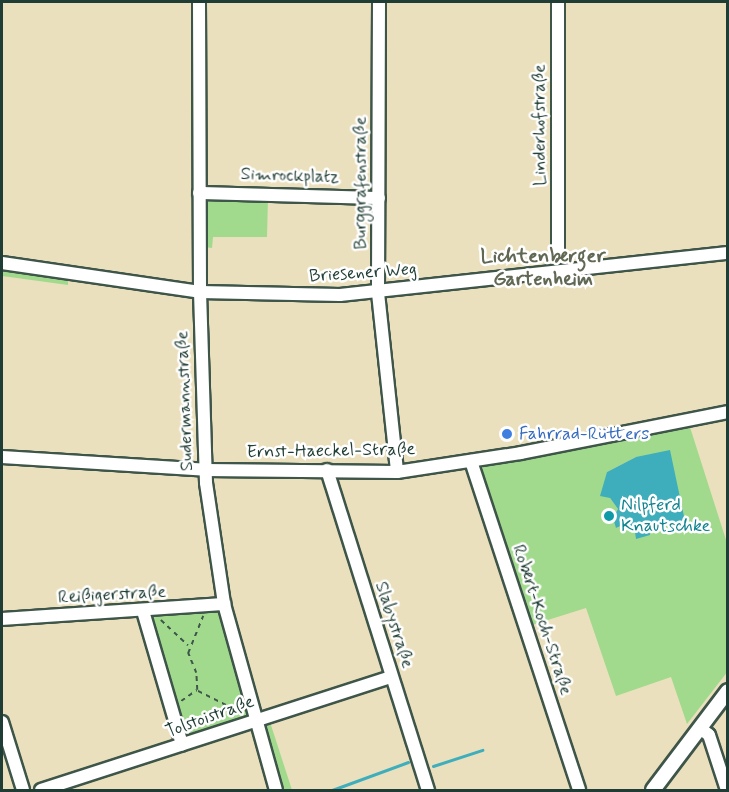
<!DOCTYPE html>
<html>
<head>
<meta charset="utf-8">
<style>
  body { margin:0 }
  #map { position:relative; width:729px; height:792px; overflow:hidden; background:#ebe0bd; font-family:Mynerve,sans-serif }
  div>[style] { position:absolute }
  .green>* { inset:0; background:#a1da8c }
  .water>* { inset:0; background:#3faebc }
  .stream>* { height:3px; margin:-1.5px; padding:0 1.5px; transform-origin:1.5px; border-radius:1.5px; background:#3faebc }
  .path>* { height:1.5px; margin-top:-0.75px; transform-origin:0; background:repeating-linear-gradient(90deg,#3e5549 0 4.5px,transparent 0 9px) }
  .roads { filter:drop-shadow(2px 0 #3e5549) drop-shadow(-2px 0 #3e5549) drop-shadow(0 2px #3e5549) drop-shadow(0 -2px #3e5549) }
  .minor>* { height:12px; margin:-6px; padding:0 6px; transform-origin:6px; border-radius:6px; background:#fff }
  .tertiary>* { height:14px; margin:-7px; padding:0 7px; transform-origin:7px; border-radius:7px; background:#fff }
  .dots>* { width:16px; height:16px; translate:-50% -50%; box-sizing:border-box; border:3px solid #fff; border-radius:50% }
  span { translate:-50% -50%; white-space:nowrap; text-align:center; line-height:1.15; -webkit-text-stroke:5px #fff; paint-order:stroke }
  .street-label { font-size:18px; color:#1f3d34 }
  .shop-label { font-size:18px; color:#366cbe }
  .left { translate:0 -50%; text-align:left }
  .culture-label { font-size:18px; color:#0d838f }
  .neighbourhood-label { font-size:20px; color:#616955; font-weight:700 }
  .frame { position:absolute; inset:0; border:3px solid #1f3d34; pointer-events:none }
</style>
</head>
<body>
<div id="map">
  <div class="green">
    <i style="clip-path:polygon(204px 197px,268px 198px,267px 237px,213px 237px,212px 248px,204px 247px)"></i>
    <i style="clip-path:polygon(2px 268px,68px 277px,68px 285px,2px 276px)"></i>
    <i style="clip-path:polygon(evenodd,689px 424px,727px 543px,728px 671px,687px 724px,671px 677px,616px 696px,586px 608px,532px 625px,481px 473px,484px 464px,689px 424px,636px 457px,635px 532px,623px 525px,616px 528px,618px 509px,610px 498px,607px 472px,636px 457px)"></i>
    <i style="clip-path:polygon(214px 610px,221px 615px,247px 717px,183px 739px,146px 617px)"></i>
    <i style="clip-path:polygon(270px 722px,292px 790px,281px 790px,260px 726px)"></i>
  </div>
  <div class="water">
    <i style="clip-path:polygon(670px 450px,685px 521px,649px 528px,650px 535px,636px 539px,635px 532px,623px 525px,616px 528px,613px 518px,618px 509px,610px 498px,600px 496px,607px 472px,636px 457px)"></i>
  </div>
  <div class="stream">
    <i style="left:433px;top:766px;width:52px;rotate:-18.1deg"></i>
    <i style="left:332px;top:790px;width:81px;rotate:-20.2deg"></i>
  </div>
  <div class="path">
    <i style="left:161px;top:620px;width:37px;rotate:43deg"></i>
    <i style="left:198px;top:691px;width:49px;rotate:26.6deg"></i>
    <i style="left:181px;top:701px;width:19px;rotate:-35deg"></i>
    <i style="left:197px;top:690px;width:17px;rotate:-93deg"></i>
    <i style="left:196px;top:673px;width:22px;rotate:-112deg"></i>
    <i style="left:188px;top:653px;width:40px;rotate:-68deg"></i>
  </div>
  <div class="roads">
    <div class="minor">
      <i style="left:199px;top:2px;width:290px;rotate:89.8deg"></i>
      <i style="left:200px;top:292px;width:191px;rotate:88.2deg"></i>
      <i style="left:206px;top:483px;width:122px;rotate:81.5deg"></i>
      <i style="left:224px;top:604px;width:193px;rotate:74.4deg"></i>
      <i style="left:379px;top:2px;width:291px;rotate:90.2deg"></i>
      <i style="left:378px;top:293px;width:180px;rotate:83.9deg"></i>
      <i style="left:558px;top:2px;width:247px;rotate:90deg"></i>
      <i style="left:199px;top:193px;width:180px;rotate:1.6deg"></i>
      <i style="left:2px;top:263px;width:200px;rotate:8.3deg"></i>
      <i style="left:200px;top:292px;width:140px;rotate:1.2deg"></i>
      <i style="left:340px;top:295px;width:390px;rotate:-6.2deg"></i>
      <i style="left:2px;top:457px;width:204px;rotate:3.6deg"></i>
      <i style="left:206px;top:470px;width:191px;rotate:0.6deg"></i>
      <i style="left:397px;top:472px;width:125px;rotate:-8.7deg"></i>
      <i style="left:521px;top:453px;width:211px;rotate:-11.2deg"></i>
      <i style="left:471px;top:461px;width:346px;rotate:71.8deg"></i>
      <i style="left:327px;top:470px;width:336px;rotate:72.5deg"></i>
      <i style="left:143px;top:611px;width:139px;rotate:73.7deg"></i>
      <i style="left:2px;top:619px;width:223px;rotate:-3.9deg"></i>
      <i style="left:2px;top:722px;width:71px;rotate:72.8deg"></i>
      <i style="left:700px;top:728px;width:11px;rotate:38deg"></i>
      <i style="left:709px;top:735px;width:58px;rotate:71.9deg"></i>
      <i style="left:41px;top:790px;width:368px;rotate:-17.9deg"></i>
    </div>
    <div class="tertiary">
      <i style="left:653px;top:790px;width:124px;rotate:-52.9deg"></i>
    </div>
  </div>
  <div class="dots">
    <i style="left:507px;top:434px;background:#3f7fe0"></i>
    <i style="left:609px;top:516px;background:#0f9aa8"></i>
  </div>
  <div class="street-label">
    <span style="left:540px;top:125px;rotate:-90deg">Linderhofstraße</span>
    <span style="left:290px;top:176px;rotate:2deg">Simrockplatz</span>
    <span style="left:361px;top:183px;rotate:-90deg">Burggrafenstraße</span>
    <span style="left:363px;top:273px;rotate:-4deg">Briesener Weg</span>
    <span style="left:185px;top:401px;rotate:-92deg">Sudermannstraße</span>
    <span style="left:331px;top:451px;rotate:-1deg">Ernst-Haeckel-Straße</span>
    <span style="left:112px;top:595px;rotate:-3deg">Reißigerstraße</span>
    <span style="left:542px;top:620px;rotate:72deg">Robert-Koch-Straße</span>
    <span style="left:394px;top:625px;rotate:72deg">Slabystraße</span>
    <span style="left:210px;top:717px;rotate:-20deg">Tolstoistraße</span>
  </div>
  <div class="shop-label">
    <span class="left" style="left:519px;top:434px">Fahrrad-Rütters</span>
  </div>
  <div class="culture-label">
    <span class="left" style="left:621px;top:516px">Nilpferd<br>Knautschke</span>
  </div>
  <div class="neighbourhood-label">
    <span style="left:543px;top:268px">Lichtenberger<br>Gartenheim</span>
  </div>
  <div class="frame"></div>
</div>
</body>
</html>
